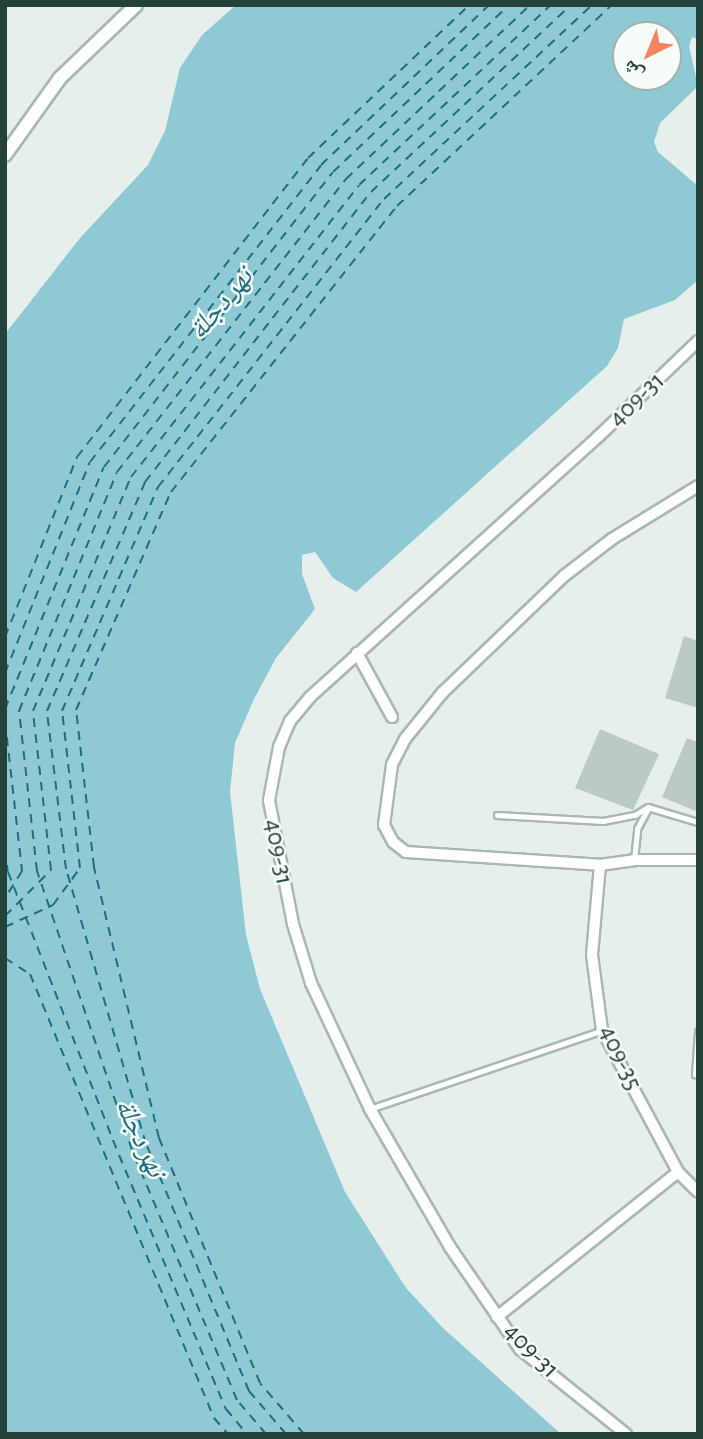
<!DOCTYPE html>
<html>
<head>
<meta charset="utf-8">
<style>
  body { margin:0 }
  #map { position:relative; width:703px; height:1439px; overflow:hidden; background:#e6efeb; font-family:"Alegreya Sans","Noto Naskh Arabic",sans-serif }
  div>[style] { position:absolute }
  .water>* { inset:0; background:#8ec9d4 }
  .ferry>* { height:2px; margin-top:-1px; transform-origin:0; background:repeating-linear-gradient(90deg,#1c6f80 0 9px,transparent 0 16px) }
  .building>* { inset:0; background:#bbcac4 }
  .roads { filter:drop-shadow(2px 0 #a8b8b2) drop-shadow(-2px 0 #a8b8b2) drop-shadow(0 2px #a8b8b2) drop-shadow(0 -2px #a8b8b2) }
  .service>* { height:4.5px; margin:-2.25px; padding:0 2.25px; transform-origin:2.25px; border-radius:2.25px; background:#fff }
  .minor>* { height:10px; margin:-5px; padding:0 5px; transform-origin:5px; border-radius:5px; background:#fff }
  .tertiary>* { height:12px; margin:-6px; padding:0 6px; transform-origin:6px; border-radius:6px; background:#fff }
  span { translate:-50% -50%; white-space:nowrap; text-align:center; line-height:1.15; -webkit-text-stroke:5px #f7fbf9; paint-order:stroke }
  .street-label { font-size:26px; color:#24423a }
  .water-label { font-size:28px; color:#1c6f80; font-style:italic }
  .frame { position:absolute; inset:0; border:7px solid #24423a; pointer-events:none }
  .north { position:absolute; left:612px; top:21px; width:70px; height:70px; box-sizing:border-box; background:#f7fbf9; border:2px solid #a3b1ad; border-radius:50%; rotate:223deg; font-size:19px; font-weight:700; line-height:28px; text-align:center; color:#24423a }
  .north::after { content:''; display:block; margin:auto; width:24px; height:32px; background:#f4845f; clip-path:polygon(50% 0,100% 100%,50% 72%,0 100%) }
</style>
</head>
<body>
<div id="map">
  <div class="water">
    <i style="clip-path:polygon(evenodd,236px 5px,698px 5px,698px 39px,692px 37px,689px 46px,698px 86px,660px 123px,654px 142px,658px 152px,698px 186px,698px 280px,675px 300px,624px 319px,618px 348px,607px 366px,356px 592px,333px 578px,315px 552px,302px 555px,302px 574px,315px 609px,276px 658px,254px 699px,235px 743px,230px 792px,246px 935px,260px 989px,345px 1192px,406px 1288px,443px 1328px,561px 1434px,5px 1434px,5px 334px,80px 238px,148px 165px,165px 131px,180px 68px,202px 35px,236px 5px,626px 35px,668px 35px,668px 77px,626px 77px,626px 35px)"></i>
  </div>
  <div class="ferry">
    <i style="left:5px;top:637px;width:194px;rotate:-68.2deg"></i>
    <i style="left:77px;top:457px;width:378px;rotate:-52.3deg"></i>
    <i style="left:308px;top:158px;width:222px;rotate:-43.5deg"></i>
    <i style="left:5px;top:673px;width:227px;rotate:-68.1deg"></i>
    <i style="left:90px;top:462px;width:376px;rotate:-52.1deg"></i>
    <i style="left:321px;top:165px;width:232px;rotate:-43.6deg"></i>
    <i style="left:5px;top:709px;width:261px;rotate:-67.8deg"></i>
    <i style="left:104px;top:467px;width:373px;rotate:-52.2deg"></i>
    <i style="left:333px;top:172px;width:243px;rotate:-43.5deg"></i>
    <i style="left:5px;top:721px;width:151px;rotate:83.5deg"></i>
    <i style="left:22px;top:871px;width:32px;rotate:122deg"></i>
    <i style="left:5px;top:849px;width:23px;rotate:83deg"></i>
    <i style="left:8px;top:872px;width:304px;rotate:68.6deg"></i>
    <i style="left:119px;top:1155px;width:276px;rotate:67.2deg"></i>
    <i style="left:226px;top:1409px;width:33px;rotate:50deg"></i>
    <i style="left:5px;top:916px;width:65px;rotate:-45deg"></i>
    <i style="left:51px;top:870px;width:160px;rotate:-96.5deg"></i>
    <i style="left:33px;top:711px;width:254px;rotate:-67.3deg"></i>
    <i style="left:131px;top:477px;width:370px;rotate:-52deg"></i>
    <i style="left:359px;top:185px;width:263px;rotate:-43.2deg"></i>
    <i style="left:5px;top:927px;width:53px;rotate:-24.6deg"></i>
    <i style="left:53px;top:905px;width:46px;rotate:-53.9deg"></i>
    <i style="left:80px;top:868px;width:158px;rotate:-96.5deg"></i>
    <i style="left:62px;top:711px;width:244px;rotate:-66.8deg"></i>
    <i style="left:158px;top:487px;width:366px;rotate:-51.9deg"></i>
    <i style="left:384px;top:199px;width:284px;rotate:-43deg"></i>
    <i style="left:5px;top:958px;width:30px;rotate:33deg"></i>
    <i style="left:30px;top:974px;width:481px;rotate:67.5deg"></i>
    <i style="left:214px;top:1418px;width:21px;rotate:49deg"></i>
    <i style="left:266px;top:1434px;width:45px;rotate:-130.5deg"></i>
    <i style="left:237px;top:1400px;width:271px;rotate:-112.8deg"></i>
    <i style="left:132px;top:1150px;width:295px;rotate:-108.8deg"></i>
    <i style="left:37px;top:871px;width:161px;rotate:-96.4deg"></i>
    <i style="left:19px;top:711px;width:258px;rotate:-67.7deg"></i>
    <i style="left:117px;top:472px;width:372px;rotate:-52deg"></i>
    <i style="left:346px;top:179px;width:253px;rotate:-43.4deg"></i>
    <i style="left:286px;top:1434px;width:57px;rotate:-130.7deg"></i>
    <i style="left:249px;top:1391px;width:268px;rotate:-112.6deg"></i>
    <i style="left:146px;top:1144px;width:286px;rotate:-106.2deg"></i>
    <i style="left:66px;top:869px;width:159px;rotate:-96.9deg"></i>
    <i style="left:47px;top:711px;width:249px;rotate:-66.8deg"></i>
    <i style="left:145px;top:482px;width:368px;rotate:-52.1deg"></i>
    <i style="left:371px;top:192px;width:274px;rotate:-43.1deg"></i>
    <i style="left:304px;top:1434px;width:67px;rotate:-130.8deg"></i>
    <i style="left:260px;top:1383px;width:265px;rotate:-112.4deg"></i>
    <i style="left:159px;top:1138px;width:279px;rotate:-103.5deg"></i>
    <i style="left:94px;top:867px;width:158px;rotate:-96.5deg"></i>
    <i style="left:76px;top:710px;width:238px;rotate:-66.5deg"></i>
    <i style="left:171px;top:492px;width:365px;rotate:-51.7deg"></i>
    <i style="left:397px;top:206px;width:294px;rotate:-43.1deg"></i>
  </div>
  <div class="building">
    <i style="clip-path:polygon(684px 636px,698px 641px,698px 708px,665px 698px)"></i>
    <i style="clip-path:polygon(600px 729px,659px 754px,633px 810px,575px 788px)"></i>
    <i style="clip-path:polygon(687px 738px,698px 742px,698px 812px,662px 797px)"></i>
  </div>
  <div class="roads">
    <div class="service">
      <i style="left:497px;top:815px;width:106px;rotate:3.2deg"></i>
      <i style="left:603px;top:821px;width:33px;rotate:-11deg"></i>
      <i style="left:635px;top:815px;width:15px;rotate:-32deg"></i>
      <i style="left:648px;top:807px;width:52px;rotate:16.7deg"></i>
      <i style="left:634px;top:860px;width:31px;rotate:-84deg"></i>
      <i style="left:637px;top:829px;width:24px;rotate:-62deg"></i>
      <i style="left:695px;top:1075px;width:43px;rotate:-86deg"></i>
      <i style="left:370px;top:1109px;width:244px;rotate:-18.7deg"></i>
    </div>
    <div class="minor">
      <i style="left:698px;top:486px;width:101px;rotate:148.4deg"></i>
      <i style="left:612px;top:539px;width:61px;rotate:142.4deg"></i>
      <i style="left:564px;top:576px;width:168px;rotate:136.2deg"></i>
      <i style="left:443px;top:692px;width:60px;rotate:129deg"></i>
      <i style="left:405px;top:739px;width:29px;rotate:117deg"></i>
      <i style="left:392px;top:765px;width:61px;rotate:97.6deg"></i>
      <i style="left:384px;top:825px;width:19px;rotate:62deg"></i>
      <i style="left:393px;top:842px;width:16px;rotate:38deg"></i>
      <i style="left:406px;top:852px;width:194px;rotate:3.8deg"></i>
      <i style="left:600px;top:865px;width:34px;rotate:-8deg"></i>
      <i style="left:634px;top:860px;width:64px"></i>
      <i style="left:357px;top:653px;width:73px;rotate:61.3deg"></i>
      <i style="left:600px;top:865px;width:90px;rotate:95.1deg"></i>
      <i style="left:592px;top:955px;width:76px;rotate:82.4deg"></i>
      <i style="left:602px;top:1030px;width:161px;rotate:61.8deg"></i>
      <i style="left:678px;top:1172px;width:28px;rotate:45deg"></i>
      <i style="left:497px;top:1317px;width:232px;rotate:-38.7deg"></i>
      <i style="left:626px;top:1434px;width:136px;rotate:-141.3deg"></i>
      <i style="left:520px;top:1349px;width:124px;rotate:-124.5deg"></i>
      <i style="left:450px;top:1247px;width:160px;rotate:-120.1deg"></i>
      <i style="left:370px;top:1109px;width:139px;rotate:-115.1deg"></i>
      <i style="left:311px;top:983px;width:62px;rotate:-107deg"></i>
      <i style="left:293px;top:924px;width:126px;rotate:-101deg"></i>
      <i style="left:269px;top:800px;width:54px;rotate:-79.3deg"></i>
      <i style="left:279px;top:747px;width:28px;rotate:-67deg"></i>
      <i style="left:290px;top:721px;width:31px;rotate:-50deg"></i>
      <i style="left:310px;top:697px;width:389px;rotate:-42.1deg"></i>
      <i style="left:599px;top:436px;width:137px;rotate:-43.8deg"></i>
    </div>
    <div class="tertiary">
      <i style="left:5px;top:155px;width:95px;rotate:-54.5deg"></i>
      <i style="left:60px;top:78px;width:105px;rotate:-43.8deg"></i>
    </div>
  </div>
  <div class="street-label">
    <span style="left:637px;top:400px;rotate:-44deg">409-31</span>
    <span style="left:278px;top:852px;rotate:79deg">409-31</span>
    <span style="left:620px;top:1058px;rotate:65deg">409-35</span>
    <span style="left:531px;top:1351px;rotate:45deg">409-31</span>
  </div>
  <div class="water-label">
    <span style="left:221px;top:304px;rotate:-50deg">نهر دجلة</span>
    <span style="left:140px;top:1138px;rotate:65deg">نهر دجلة</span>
  </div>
  <div class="frame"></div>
  <div class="north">ش</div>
</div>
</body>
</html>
